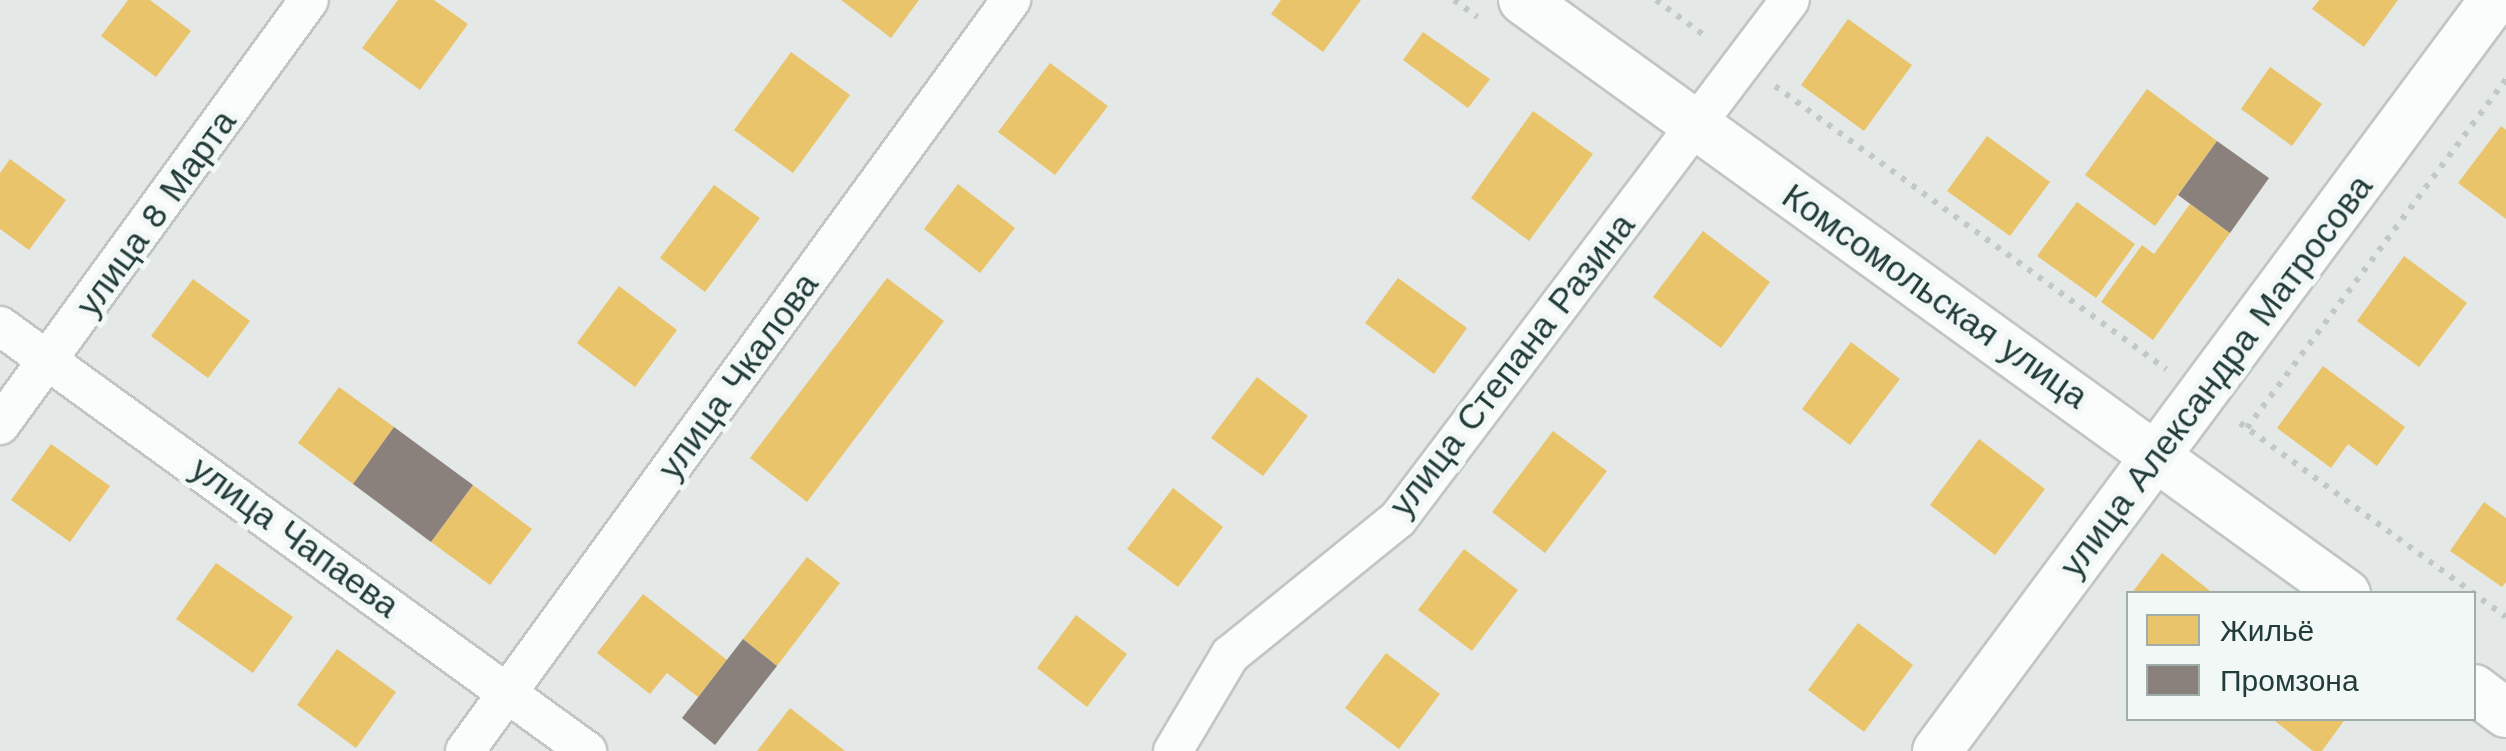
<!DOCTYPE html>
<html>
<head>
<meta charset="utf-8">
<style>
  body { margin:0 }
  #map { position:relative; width:2506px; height:751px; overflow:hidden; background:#e4e9e8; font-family:"Work Sans",sans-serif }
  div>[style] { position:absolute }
  .homes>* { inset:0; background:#e9c46a }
  .industry>* { inset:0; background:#8a817c }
  .path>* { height:6px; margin-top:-3px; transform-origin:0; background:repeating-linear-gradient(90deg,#c1c9c8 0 5px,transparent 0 13px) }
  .roads { filter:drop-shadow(2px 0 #c1c6c5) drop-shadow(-2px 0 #c1c6c5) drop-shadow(0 2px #c1c6c5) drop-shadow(0 -2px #c1c6c5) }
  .minor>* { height:38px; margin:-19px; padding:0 19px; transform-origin:19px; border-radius:19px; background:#fbfcfc }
  .tertiary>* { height:48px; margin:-24px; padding:0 24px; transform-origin:24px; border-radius:24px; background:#fbfcfc }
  span { translate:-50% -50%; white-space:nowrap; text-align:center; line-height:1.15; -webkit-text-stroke:10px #f2f8f6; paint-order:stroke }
  .street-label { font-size:35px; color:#223c3a }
  .legend { position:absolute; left:2126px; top:591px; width:350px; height:130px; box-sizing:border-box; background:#f2f8f6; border:2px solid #9fadab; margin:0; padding:12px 18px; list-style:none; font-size:30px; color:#223c3a }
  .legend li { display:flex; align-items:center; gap:20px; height:50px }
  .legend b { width:50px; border:2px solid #9fadab }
</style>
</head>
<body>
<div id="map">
  <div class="homes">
    <i style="clip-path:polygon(128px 0,150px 0,191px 31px,156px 77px,101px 36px)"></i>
    <i style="clip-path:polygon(398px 0,434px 0,468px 24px,420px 90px,362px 48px)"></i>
    <i style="clip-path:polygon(841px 0,919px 0,891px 38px)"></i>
    <i style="clip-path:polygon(1281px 0,1361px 0,1323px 52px,1271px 14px)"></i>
    <i style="clip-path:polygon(2319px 0,2398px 0,2364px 47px,2312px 9px)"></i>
    <i style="clip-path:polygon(1848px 19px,1912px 65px,1864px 131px,1801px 85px)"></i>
    <i style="clip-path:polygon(1423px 32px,1490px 79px,1468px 108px,1403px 60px)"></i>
    <i style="clip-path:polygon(791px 52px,850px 95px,793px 173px,734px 130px)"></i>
    <i style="clip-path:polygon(1050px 63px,1108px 106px,1055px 175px,998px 132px)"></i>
    <i style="clip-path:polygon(2270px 67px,2322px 104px,2292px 146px,2241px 109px)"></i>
    <i style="clip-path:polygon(2147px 89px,2217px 141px,2155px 226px,2085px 175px)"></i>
    <i style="clip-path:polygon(1533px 111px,1593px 154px,1529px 241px,1471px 198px)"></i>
    <i style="clip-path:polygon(2501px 126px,2506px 130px,2506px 219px,2458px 183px)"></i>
    <i style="clip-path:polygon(1987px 136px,2050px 182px,2010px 236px,1947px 191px)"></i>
    <i style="clip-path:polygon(10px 159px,66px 200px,29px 250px,0 229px,0 173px)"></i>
    <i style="clip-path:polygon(958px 184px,1015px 228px,980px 273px,924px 229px)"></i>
    <i style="clip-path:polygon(714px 185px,760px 218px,705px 292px,660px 258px)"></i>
    <i style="clip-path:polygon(2077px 202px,2135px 244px,2096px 298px,2037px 256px)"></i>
    <i style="clip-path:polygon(2190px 204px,2230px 233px,2153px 340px,2101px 302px,2142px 245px,2154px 254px)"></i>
    <i style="clip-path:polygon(1703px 231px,1770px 282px,1721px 348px,1653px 297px)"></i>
    <i style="clip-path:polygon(2404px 256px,2467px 303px,2419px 367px,2357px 321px)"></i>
    <i style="clip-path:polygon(887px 278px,944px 321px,807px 502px,750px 458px)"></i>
    <i style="clip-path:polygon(1398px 278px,1467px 328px,1434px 374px,1365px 323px)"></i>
    <i style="clip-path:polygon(193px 279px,250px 321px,208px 378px,151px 336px)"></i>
    <i style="clip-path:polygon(619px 286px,677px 330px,635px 387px,577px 343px)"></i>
    <i style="clip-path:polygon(1851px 342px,1900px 379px,1850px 445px,1802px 409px)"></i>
    <i style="clip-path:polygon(2323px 366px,2405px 427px,2377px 466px,2348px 444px,2331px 468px,2277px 428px)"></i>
    <i style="clip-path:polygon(1257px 377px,1308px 416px,1263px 476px,1211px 438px)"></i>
    <i style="clip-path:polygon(339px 387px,394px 427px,353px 484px,298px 443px)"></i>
    <i style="clip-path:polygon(1553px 431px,1607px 471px,1545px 553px,1492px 512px)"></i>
    <i style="clip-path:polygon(1979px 439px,2045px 489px,1995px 555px,1930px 505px)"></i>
    <i style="clip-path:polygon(51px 444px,110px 486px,70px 542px,11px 500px)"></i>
    <i style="clip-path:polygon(473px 485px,532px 529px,490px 585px,431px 542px)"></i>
    <i style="clip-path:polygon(1173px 488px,1223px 527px,1178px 587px,1127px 549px)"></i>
    <i style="clip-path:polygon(2484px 502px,2506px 518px,2506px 582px,2502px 587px,2450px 551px)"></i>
    <i style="clip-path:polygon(1464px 549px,1518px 590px,1472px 651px,1418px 610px)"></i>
    <i style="clip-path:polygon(2162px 553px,2214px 594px,2131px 594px)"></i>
    <i style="clip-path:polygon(807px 557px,840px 583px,777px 666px,743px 639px)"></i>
    <i style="clip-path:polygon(216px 563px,293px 617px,253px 673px,176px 619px)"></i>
    <i style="clip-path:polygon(643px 594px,727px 660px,698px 697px,667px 673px,650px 694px,597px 653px)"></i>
    <i style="clip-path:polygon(1076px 615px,1127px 654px,1087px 707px,1037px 668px)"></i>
    <i style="clip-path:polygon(1858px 623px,1913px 665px,1864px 732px,1808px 690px)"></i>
    <i style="clip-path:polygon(337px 649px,396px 692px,356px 748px,297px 705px)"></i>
    <i style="clip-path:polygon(1386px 653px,1440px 694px,1399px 749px,1345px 708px)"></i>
    <i style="clip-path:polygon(790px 708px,845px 751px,757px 751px)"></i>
    <i style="clip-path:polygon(2271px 718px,2346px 718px,2322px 751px,2313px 751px)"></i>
  </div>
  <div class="industry">
    <i style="clip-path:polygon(2217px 141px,2269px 178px,2230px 233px,2178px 195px)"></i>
    <i style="clip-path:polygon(394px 427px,473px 485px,431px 542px,353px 484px)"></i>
    <i style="clip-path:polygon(743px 639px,777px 666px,715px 745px,682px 718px)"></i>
  </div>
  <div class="path">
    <i style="left:1454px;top:0;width:29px;rotate:36deg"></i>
    <i style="left:1656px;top:0;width:64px;rotate:36.2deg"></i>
    <i style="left:1775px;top:86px;width:483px;rotate:35.9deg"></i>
    <i style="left:2240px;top:423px;width:329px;rotate:36.1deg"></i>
    <i style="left:2247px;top:428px;width:435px;rotate:-53.4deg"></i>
  </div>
  <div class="roads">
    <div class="minor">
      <i style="left:0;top:326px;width:725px;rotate:35.91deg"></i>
      <i style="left:0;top:425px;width:525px;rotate:-53.98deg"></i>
      <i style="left:465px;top:751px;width:929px;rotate:-53.98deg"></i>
      <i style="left:1173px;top:751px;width:112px;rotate:-59.3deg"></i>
      <i style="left:1230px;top:655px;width:216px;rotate:-39deg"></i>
      <i style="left:1398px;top:519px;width:650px;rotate:-52.94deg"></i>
    </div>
    <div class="tertiary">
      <i style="left:1523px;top:0;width:1015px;rotate:35.82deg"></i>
      <i style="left:2474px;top:689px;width:40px;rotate:37deg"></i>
      <i style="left:1937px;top:751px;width:935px;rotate:-53.44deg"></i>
    </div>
  </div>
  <div class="street-label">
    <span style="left:156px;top:213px;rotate:-54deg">улица 8 Марта</span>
    <span style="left:1935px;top:296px;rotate:35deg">Комсомольская улица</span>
    <span style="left:1512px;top:365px;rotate:-52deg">улица Степана Разина</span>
    <span style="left:738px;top:376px;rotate:-54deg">улица Чкалова</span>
    <span style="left:2216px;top:376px;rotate:-53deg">улица Александра Матросова</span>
    <span style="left:295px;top:537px;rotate:36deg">улица Чапаева</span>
  </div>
  <ul class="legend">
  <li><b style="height:28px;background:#e9c46a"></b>Жильё</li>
  <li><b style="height:28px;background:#8a817c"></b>Промзона</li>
  </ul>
</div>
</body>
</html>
